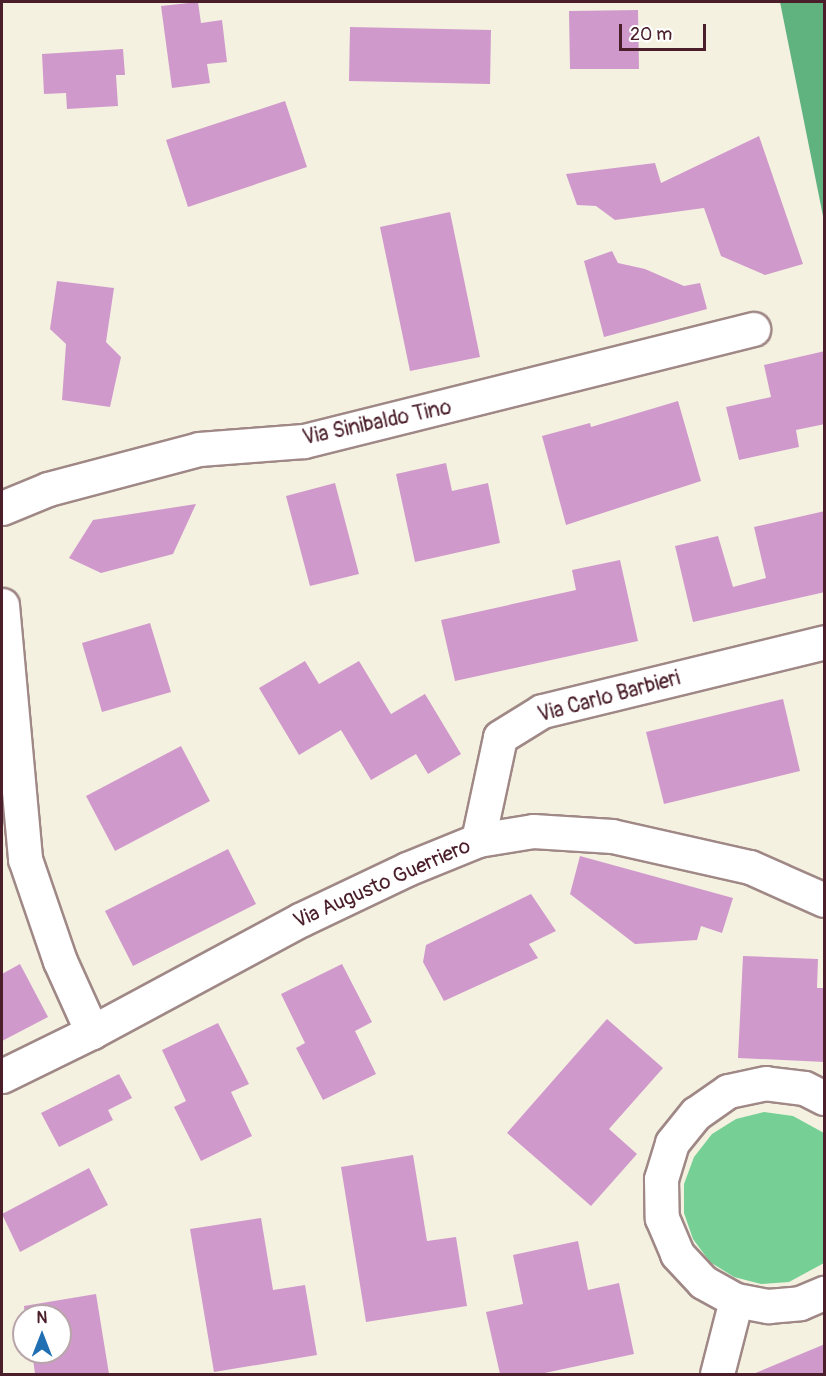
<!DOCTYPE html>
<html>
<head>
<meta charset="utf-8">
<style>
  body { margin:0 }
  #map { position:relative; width:826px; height:1376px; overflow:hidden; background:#f4f1e1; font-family:Pangolin,sans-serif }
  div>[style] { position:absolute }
  .green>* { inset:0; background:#76d096 }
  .forest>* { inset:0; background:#60b27f }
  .building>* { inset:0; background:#d099cb }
  .roads { filter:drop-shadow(2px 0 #9f8886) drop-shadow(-2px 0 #9f8886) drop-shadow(0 2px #9f8886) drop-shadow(0 -2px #9f8886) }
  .minor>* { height:33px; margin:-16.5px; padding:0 16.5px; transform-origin:16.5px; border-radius:16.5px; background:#fff }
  span { translate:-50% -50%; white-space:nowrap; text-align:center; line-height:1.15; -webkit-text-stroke:5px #fff; paint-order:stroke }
  .street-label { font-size:21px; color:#4a1f2b }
  .frame { position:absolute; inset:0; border:3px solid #4a1f2b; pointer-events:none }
  .north { position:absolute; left:12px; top:1304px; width:60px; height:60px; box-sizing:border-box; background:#fff; border:2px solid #b7a5aa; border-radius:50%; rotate:0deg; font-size:16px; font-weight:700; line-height:24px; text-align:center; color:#4a1f2b }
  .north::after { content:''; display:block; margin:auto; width:21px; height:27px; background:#1f6fb2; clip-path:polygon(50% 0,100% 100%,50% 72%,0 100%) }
  .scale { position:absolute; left:619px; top:24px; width:87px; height:27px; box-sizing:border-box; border:3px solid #4a1f2b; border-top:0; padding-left:8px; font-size:18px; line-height:21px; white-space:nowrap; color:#4a1f2b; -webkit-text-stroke:4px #fff; paint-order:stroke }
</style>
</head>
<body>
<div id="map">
  <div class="green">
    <i style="clip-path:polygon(764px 1112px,793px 1116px,824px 1133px,824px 1263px,789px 1282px,761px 1284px,734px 1277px,710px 1262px,693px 1239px,684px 1213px,684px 1184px,694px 1157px,712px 1134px,736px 1119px)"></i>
  </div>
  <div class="forest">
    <i style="clip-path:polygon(780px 2px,824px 2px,824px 221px)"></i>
  </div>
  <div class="building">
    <i style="clip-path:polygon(198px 2px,201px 23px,222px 20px,227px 62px,207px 64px,210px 83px,172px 88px,161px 6px)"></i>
    <i style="clip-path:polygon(638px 10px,639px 69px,570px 69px,569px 11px)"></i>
    <i style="clip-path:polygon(350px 27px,491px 30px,490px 84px,349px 81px)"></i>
    <i style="clip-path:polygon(123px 49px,125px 75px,116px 75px,118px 106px,67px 109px,66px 93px,44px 94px,42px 54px)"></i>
    <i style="clip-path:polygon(285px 101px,307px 167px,188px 207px,166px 140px)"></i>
    <i style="clip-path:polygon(759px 136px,803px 264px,765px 275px,721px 256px,704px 208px,615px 220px,596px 206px,577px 205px,566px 174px,655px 163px,661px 183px)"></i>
    <i style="clip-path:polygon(450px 212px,480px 357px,410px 371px,380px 227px)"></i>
    <i style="clip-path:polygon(612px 251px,618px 263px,645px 269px,684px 286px,700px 283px,707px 309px,604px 337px,584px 261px)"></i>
    <i style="clip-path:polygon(57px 281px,114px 288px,106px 342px,121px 357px,110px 407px,62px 400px,66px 344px,50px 329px)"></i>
    <i style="clip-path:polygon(825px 351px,825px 424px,796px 430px,799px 447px,739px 460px,726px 407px,771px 397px,764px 365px)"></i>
    <i style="clip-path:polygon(678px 401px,701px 481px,566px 525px,542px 436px,590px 423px,591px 427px)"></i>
    <i style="clip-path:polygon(446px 463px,452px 491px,488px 483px,500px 543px,415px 562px,396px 474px)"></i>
    <i style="clip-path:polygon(335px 483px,359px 574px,310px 586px,286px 496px)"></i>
    <i style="clip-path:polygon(196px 504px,173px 554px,101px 573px,69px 558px,93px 520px)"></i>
    <i style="clip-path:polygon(825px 511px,825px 592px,693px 622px,675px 546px,718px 536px,733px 587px,766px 578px,754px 527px)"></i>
    <i style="clip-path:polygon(620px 560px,638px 641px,455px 681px,441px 620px,576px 590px,572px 570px)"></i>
    <i style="clip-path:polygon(150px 623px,171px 692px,102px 712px,82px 643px)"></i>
    <i style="clip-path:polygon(305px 661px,319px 684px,359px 661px,391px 714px,425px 694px,461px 754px,428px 774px,416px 754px,371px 780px,341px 730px,299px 755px,259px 688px)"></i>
    <i style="clip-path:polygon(783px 699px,800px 771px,664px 804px,646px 732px)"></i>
    <i style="clip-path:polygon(181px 746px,210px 801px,115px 851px,86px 796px)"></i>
    <i style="clip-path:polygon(228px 849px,256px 904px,133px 966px,105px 911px)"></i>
    <i style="clip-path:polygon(580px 856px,733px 898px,722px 933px,701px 926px,697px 940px,635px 944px,570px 894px)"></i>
    <i style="clip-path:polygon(531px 894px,556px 931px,529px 944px,538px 958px,444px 1001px,423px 962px,426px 945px)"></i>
    <i style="clip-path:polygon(743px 956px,818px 959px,817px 988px,825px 988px,825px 1062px,738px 1058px)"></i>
    <i style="clip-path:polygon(20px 964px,48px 1017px,2px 1041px,2px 974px)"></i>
    <i style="clip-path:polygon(342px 964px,372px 1022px,355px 1031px,376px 1074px,323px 1100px,296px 1048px,305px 1043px,281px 994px)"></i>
    <i style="clip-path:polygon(607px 1019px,663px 1068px,609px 1129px,637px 1154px,591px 1206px,507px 1133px)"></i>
    <i style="clip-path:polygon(218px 1023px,249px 1084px,231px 1092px,252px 1136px,201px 1161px,174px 1107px,186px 1101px,162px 1050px)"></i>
    <i style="clip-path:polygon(119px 1074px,132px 1098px,108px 1110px,113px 1120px,59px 1147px,41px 1113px)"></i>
    <i style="clip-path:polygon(413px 1155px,427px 1241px,456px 1237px,467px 1306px,366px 1322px,341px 1167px)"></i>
    <i style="clip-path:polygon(89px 1168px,108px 1205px,20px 1252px,2px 1214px)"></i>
    <i style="clip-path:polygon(261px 1218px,273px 1290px,305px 1285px,317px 1355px,214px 1372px,190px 1229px)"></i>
    <i style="clip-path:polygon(578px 1241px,588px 1290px,619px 1283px,634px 1354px,540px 1374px,500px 1374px,486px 1312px,523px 1304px,513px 1255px)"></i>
    <i style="clip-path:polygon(96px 1294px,109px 1374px,35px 1374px,32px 1352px,60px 1352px,60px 1316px,25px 1316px,24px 1306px)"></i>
    <i style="clip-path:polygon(825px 1344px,825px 1374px,753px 1374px)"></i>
  </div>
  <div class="roads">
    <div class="minor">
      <i style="left:2px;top:508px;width:50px;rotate:-22.4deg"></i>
      <i style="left:48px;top:489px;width:156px;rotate:-14.8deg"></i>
      <i style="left:199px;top:449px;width:105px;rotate:-4.4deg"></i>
      <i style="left:304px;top:441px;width:463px;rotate:-14deg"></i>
      <i style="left:2px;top:605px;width:255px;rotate:84.8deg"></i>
      <i style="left:25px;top:859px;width:108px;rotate:71.1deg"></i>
      <i style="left:60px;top:961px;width:78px;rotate:65.7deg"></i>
      <i style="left:478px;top:840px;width:105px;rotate:-77.9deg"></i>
      <i style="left:500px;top:737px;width:49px;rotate:-31.8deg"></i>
      <i style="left:542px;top:711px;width:290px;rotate:-13.7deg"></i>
      <i style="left:2px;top:1076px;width:100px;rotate:-26.1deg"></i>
      <i style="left:92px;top:1032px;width:236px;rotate:-28.3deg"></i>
      <i style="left:300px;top:920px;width:119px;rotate:-25.5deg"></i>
      <i style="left:407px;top:869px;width:77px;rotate:-22.2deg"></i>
      <i style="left:478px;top:840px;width:56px;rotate:-9.3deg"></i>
      <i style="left:533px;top:831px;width:79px;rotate:3.6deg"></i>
      <i style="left:612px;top:836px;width:141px;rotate:12.7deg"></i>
      <i style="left:750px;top:867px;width:81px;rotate:24deg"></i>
      <i style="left:824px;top:1098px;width:22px;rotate:-153deg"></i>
      <i style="left:804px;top:1088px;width:38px;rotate:-173deg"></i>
      <i style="left:766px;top:1083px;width:39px;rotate:168deg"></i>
      <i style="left:728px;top:1091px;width:39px;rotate:145deg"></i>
      <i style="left:696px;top:1113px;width:38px;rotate:129deg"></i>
      <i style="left:672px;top:1143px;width:38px;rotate:107deg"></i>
      <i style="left:661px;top:1179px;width:39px;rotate:89deg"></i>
      <i style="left:662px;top:1218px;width:39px;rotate:67deg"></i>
      <i style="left:677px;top:1254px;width:38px;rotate:47deg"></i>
      <i style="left:703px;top:1282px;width:38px;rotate:29deg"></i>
      <i style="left:736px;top:1300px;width:33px;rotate:11deg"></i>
      <i style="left:768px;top:1306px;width:32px;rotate:-5deg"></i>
      <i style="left:800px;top:1303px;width:26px;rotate:-23deg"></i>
      <i style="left:717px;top:1374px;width:76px;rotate:-75.6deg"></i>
    </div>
  </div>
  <div class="street-label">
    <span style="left:377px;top:423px;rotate:-12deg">Via Sinibaldo Tino</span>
    <span style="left:609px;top:697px;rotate:-15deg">Via Carlo Barbieri</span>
    <span style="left:382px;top:884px;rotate:-24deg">Via Augusto Guerriero</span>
  </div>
  <div class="frame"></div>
  <div class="north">N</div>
  <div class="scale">20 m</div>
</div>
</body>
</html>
